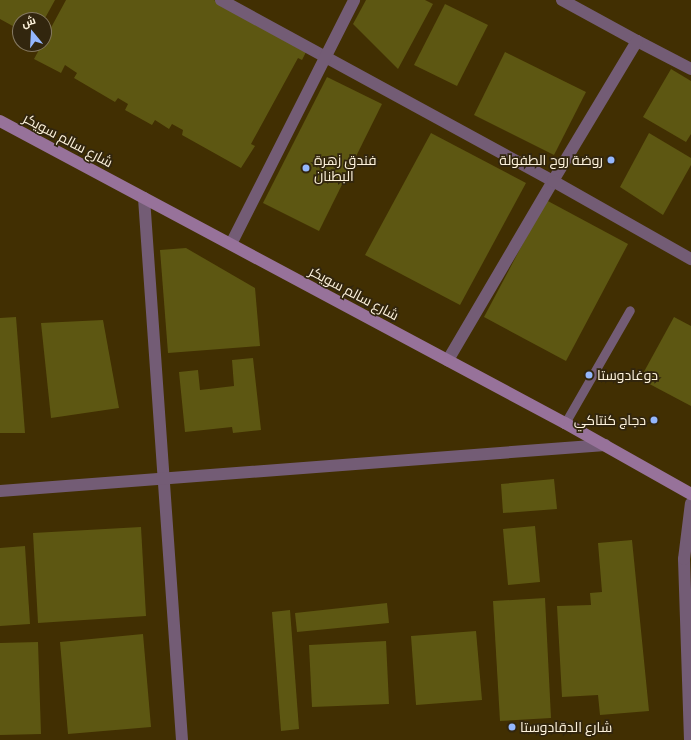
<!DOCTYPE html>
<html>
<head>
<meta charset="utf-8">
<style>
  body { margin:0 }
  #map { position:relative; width:691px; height:740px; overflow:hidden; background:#412f02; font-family:Cabin,Cairo,sans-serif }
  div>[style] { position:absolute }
  .building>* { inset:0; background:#5d5712 }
  .lane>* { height:9px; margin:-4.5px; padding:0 4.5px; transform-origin:4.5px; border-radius:4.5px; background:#735c75 }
  .street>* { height:12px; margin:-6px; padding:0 6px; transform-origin:6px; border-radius:6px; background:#735c75 }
  .secondary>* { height:12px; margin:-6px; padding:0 6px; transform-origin:6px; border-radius:6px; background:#97729a }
  .dots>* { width:11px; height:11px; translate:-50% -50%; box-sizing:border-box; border:2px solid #32260e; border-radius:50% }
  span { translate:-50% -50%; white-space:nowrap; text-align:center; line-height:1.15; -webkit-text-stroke:3.5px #32260e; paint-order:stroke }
  .street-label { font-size:14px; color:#fef3dc }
  .poi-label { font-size:14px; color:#fef3dc }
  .left { translate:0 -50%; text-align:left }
  .right { translate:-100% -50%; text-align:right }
  .north { position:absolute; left:12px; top:12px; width:40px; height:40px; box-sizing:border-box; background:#32260e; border:1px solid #847860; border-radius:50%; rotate:342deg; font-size:11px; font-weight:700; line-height:16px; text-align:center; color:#fef3dc }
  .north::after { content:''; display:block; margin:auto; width:14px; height:18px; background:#94b7fd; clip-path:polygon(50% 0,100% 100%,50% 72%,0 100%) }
</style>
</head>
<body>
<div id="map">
  <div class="building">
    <i style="clip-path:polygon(0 0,55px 0,44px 20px,20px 20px,20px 30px,0 19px)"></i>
    <i style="clip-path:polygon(66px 0,214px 0,307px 50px,302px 60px,298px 58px,251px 144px,255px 146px,241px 168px,182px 135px,183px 130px,172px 124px,169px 129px,155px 120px,152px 125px,125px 110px,128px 104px,118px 98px,115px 102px,74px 78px,77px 73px,65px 65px,61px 73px,34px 59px)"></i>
    <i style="clip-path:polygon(366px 0,425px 0,433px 4px,398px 69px,353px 24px)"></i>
    <i style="clip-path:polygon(445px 4px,488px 25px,457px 86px,414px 65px)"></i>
    <i style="clip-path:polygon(505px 52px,586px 92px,554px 155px,474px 115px)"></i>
    <i style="clip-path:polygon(671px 69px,691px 81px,691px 134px,686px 142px,643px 117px)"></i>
    <i style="clip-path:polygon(327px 77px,382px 104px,319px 231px,263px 203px)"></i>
    <i style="clip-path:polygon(431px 133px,526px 183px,460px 305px,365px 255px)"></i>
    <i style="clip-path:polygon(649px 133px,691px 158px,691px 165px,663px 215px,620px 187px)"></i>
    <i style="clip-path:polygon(546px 200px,628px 244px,566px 361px,484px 317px)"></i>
    <i style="clip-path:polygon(186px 248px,255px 288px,260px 346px,168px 353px,160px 250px)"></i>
    <i style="clip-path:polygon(16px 317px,25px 433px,0 433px,0 318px)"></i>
    <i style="clip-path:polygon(674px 317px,691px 326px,691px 406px,640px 379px)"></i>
    <i style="clip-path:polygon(103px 320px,119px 408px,51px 418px,41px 323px)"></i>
    <i style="clip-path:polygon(253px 358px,261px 430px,233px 433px,232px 427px,185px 432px,179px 372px,198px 370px,200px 390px,234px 386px,232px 360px)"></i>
    <i style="clip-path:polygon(554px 479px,557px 509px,503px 513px,501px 484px)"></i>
    <i style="clip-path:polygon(535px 526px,540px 582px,508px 585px,503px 529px)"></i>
    <i style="clip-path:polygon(141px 527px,146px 616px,38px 623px,33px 533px)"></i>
    <i style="clip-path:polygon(632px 540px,649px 711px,600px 715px,598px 695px,562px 697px,557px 606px,591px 605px,590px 593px,602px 592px,598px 543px)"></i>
    <i style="clip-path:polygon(25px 546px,30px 624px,0 626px,0 548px)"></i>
    <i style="clip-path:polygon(545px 598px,551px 718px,500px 721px,493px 601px)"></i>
    <i style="clip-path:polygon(387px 603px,389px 623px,297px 632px,295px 613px)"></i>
    <i style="clip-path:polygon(290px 610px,299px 729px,281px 731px,272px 612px)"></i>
    <i style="clip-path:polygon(476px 631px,482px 700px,416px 705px,411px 636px)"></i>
    <i style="clip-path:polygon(143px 634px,151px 727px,68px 734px,60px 642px)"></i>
    <i style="clip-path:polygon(386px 641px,389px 704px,312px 707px,309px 645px)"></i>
    <i style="clip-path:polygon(38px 642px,41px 734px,0 735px,0 643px)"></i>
  </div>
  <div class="lane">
    <i style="left:565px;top:423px;width:130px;rotate:-60.1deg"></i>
  </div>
  <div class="street">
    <i style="left:221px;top:0;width:378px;rotate:28.6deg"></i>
    <i style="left:553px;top:181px;width:208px;rotate:120.4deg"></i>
    <i style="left:562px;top:0;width:85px;rotate:28.7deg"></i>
    <i style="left:691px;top:69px;width:61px;rotate:-152.6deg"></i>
    <i style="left:637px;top:41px;width:163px;rotate:121deg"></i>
    <i style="left:553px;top:181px;width:159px;rotate:29.5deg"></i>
    <i style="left:144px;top:198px;width:543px;rotate:85.99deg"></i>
    <i style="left:231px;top:244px;width:273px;rotate:-63.2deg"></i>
    <i style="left:0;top:491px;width:607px;rotate:-4.35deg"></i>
    <i style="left:690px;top:740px;width:181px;rotate:-91.9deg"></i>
    <i style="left:684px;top:559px;width:56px;rotate:-82.9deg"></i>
  </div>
  <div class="secondary">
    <i style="left:0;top:121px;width:641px;rotate:28.13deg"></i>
    <i style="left:565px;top:423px;width:145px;rotate:29.4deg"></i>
  </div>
  <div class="dots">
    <i style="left:611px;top:160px;background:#94b7fd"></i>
    <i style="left:306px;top:168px;background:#94b7fd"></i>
    <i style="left:589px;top:375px;background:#94b7fd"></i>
    <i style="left:654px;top:420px;background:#94b7fd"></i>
    <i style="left:512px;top:727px;background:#94b7fd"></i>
  </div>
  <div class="street-label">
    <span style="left:68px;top:140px;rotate:28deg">شارع سالم سويكر</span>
    <span style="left:354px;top:293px;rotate:28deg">شارع سالم سويكر</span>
  </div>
  <div class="poi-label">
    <span class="left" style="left:314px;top:168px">فندق زهرة<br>البطنان</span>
    <span class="right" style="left:603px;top:160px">روضة روح الطفولة</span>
    <span class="left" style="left:597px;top:375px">دوغادوستا</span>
    <span class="right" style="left:646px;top:420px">دجاج كنتاكي</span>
    <span class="left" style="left:520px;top:727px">شارع الدقادوستا</span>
  </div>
  <div class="north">ش</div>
</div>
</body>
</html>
